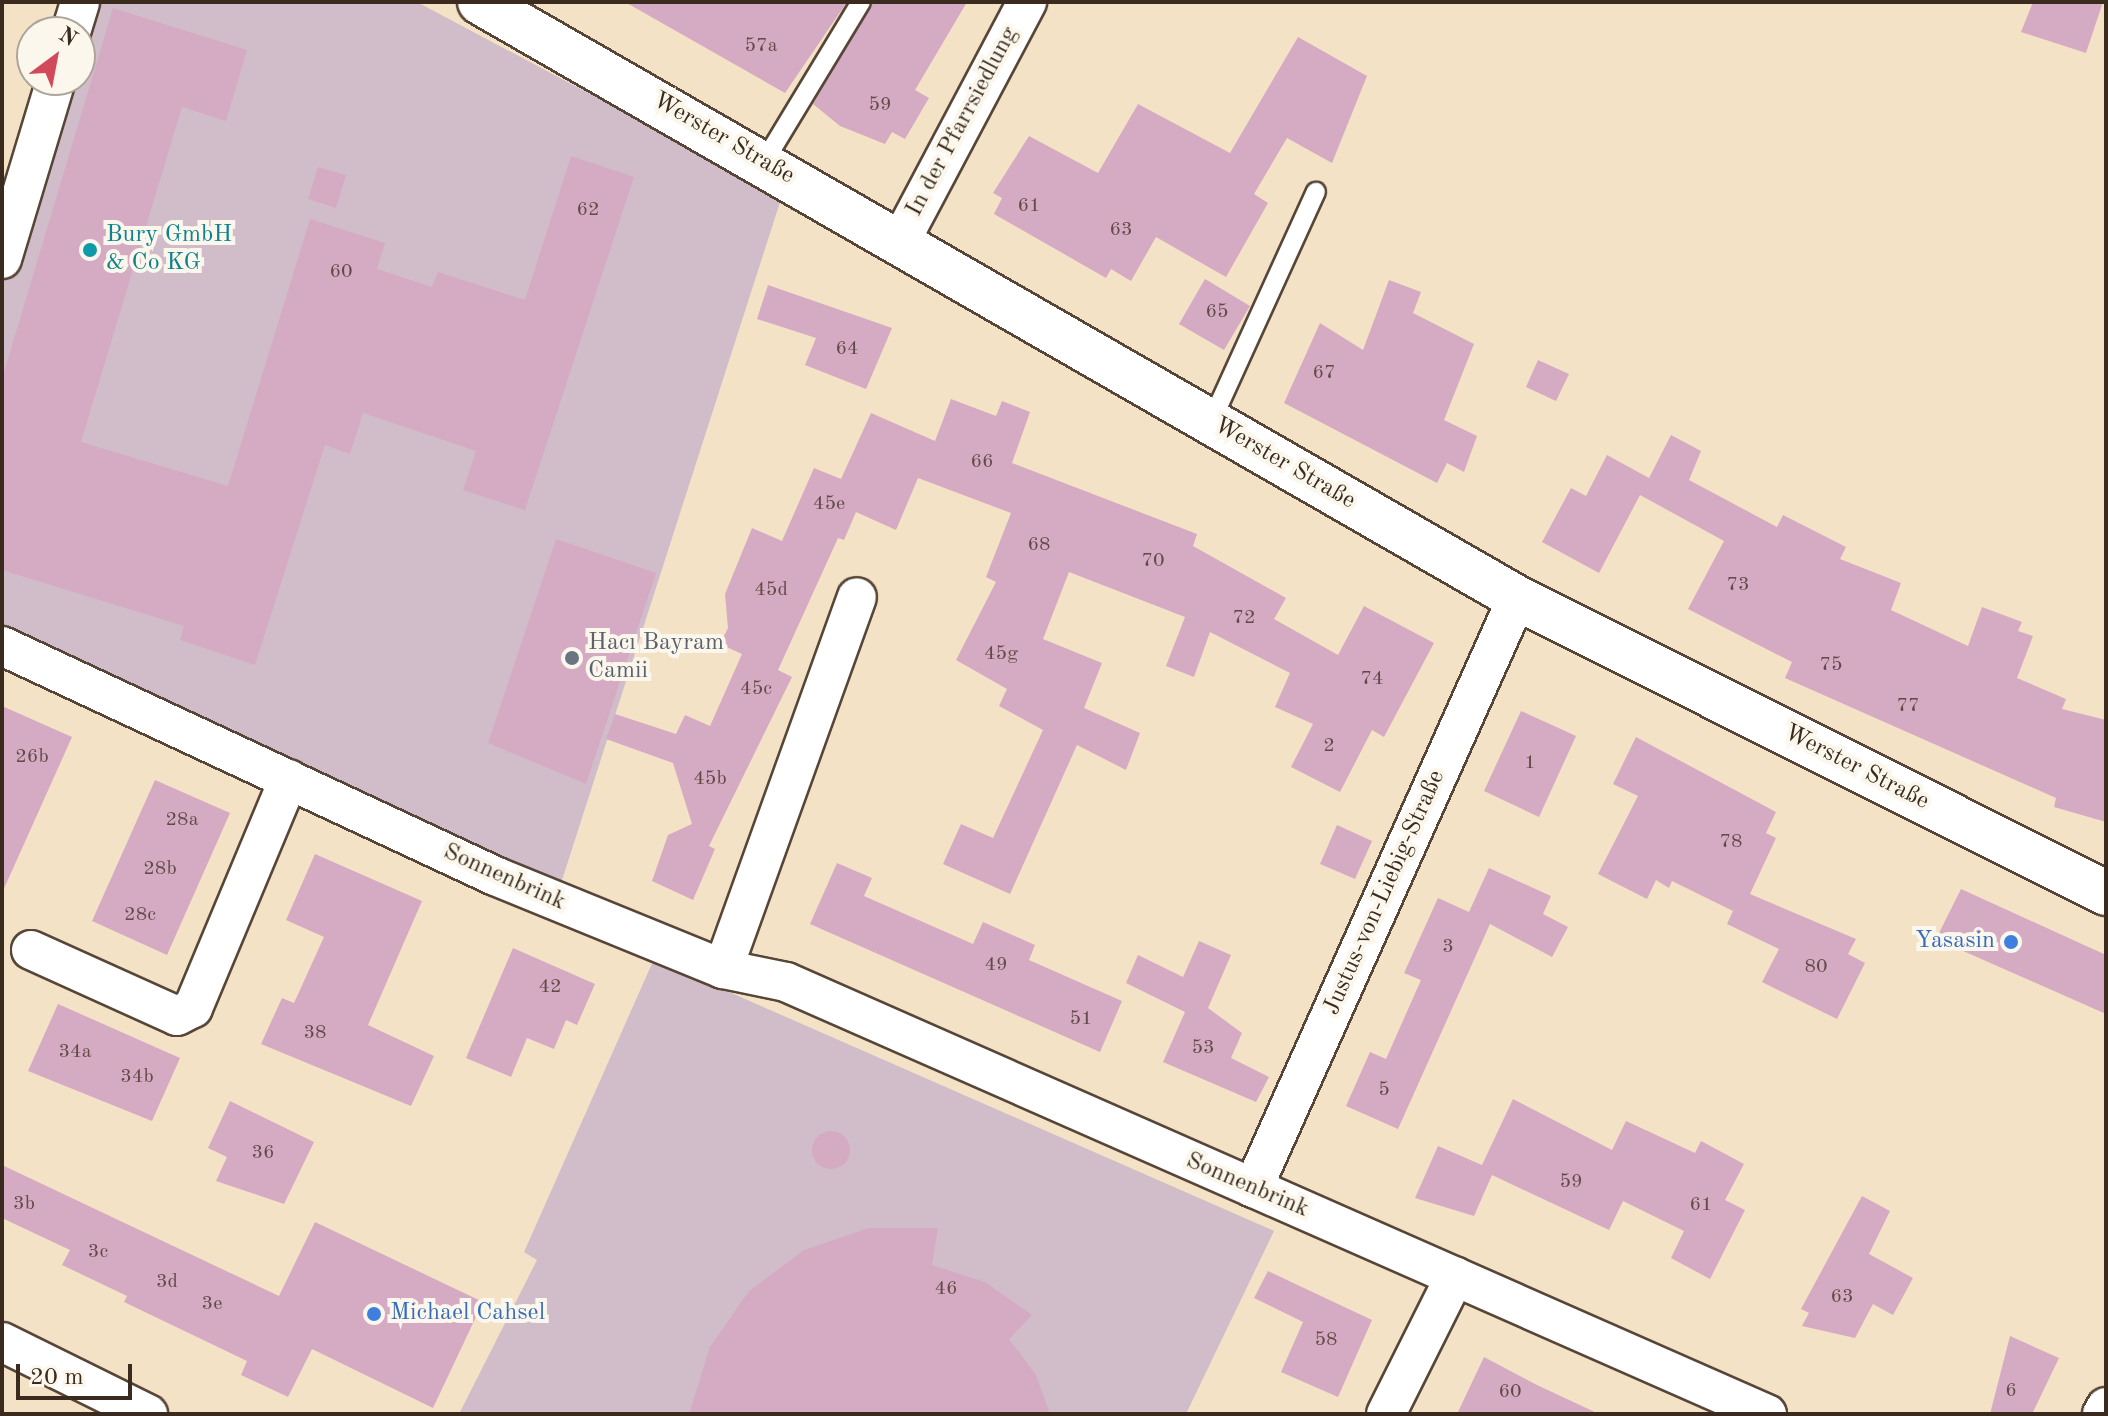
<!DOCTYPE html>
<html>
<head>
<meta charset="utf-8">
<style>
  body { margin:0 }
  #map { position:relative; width:2108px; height:1416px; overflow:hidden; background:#f4e2c7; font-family:"Old Standard TT",serif }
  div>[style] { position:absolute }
  .industrial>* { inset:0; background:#d1bdca }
  .building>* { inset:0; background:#d5aac3 }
  .round { border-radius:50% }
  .roads { filter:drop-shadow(2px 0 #574637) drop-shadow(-2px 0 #574637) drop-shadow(0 2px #574637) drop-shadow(0 -2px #574637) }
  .service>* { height:18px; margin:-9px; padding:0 9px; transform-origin:9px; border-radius:9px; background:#fff }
  .minor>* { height:38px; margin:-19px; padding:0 19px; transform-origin:19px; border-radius:19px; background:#fff }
  .secondary>* { height:44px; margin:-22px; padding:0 22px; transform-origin:22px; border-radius:22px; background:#fff }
  .dots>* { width:22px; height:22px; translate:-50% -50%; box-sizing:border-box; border:4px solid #fbf7ec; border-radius:50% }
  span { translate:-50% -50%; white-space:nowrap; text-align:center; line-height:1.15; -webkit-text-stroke:8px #fbf7ec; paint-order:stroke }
  .number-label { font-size:20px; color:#624a47 }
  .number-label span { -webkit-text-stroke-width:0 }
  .street-label { font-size:24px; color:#3b2a1e }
  .culture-label { font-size:24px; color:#0d838f }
  .left { translate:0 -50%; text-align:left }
  .worship-label { font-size:24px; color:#5b616d }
  .shop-label { font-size:24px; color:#366cbe }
  .right { translate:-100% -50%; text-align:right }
  .frame { position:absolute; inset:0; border:4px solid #3b2a1e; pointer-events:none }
  .north { position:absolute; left:16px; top:16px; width:80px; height:80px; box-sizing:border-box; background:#fbf7ec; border:2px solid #aea59a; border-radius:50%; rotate:32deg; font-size:22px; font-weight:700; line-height:32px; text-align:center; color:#3b2a1e }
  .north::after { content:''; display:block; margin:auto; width:28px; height:36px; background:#d1495b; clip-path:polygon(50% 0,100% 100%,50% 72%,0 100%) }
  .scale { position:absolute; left:16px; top:1364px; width:116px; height:36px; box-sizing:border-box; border:4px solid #3b2a1e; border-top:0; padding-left:10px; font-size:24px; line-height:28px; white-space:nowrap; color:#3b2a1e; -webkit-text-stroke:6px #fbf7ec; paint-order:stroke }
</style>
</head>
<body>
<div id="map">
  <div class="industrial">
    <i style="clip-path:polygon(78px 2px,417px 2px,782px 196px,555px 902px,2px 641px,2px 262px,55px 80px,80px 80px)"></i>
    <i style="clip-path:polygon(654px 959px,1274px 1231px,1186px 1414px,459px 1414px,537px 1260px,524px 1252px)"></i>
  </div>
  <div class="building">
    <i style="clip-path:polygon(625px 2px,847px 2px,785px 93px)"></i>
    <i style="clip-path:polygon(873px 2px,967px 2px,915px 90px,929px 98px,905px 139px,892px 132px,885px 144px,840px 126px,813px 104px)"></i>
    <i style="clip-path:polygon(2033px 2px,2103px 2px,2086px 53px,2021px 32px)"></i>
    <i style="clip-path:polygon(113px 8px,247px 50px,226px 121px,182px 107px,81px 442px,228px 486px,310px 219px,385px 243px,377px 269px,432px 287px,438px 272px,525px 300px,571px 156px,634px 177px,525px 510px,463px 490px,476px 451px,363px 413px,350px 454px,325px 445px,255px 665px,180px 640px,184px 626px,2px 570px,2px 379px)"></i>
    <i style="clip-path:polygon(1298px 37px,1367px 76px,1332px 163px,1287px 138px,1254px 194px,1268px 203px,1226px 277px,1156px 237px,1131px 281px,1111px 269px,1106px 278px,994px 214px,1002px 198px,993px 193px,1029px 136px,1098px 173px,1138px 104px,1230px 153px)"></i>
    <i style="clip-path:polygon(318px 167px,346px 175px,336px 208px,308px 199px)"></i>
    <i style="clip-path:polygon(1205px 279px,1250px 306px,1224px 350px,1179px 324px)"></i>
    <i style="clip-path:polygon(1389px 280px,1421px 292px,1413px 313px,1474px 344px,1444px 420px,1477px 436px,1464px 472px,1447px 463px,1437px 483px,1284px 403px,1320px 323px,1363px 350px)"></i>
    <i style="clip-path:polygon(768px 285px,892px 328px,866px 389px,805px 365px,816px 338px,757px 319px)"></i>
    <i style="clip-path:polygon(1538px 360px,1569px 374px,1556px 401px,1526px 387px)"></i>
    <i style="clip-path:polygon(951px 399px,996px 416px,1002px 401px,1030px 412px,1012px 463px,1197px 534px,1193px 546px,1286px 598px,1274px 619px,1338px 655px,1364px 606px,1434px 643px,1384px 737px,1372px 730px,1340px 792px,1291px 767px,1313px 724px,1275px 707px,1290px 673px,1210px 632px,1194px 677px,1166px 666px,1185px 617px,1069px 572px,1043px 639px,1102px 663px,1084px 708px,1140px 733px,1126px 770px,1077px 745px,1010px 894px,943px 864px,961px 824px,993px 838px,1043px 730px,999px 706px,1007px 689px,956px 660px,996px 582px,986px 577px,1011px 513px,918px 478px,896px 530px,856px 512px,844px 540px,838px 538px,778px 670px,792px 677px,709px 846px,715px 849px,693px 900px,652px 881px,668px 835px,692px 824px,673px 763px,606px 739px,615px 714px,676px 734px,685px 715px,710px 726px,742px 654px,720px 644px,728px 628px,725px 594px,752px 528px,782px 541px,814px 468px,841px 479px,871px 413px,935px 441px)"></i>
    <i style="clip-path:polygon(1671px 435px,1701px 451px,1689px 480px,1777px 527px,1783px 515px,1846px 547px,1840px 559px,1901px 583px,1891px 610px,1968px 646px,1982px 607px,2022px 622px,2018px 631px,2033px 636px,2017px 678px,2066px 699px,2062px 709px,2106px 720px,2106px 822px,2054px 807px,2056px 798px,1785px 678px,1792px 662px,1688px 609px,1724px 541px,1640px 495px,1599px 573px,1542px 542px,1571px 488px,1586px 496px,1607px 455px,1649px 478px)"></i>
    <i style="clip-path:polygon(556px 539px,656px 573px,586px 784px,488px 743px)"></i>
    <i style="clip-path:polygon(2px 706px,72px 737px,2px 893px)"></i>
    <i style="clip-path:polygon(1521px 711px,1576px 736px,1539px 817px,1484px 791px)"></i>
    <i style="clip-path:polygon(1636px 737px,1776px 812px,1766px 833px,1776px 838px,1750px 894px,1856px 939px,1848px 954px,1865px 963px,1837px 1019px,1762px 982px,1779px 949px,1727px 924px,1733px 911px,1672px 881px,1669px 888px,1656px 880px,1647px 899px,1598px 874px,1638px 796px,1613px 784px)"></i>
    <i style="clip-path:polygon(155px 780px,230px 813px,167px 955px,92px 921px)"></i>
    <i style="clip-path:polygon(1337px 825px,1372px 841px,1355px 879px,1320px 864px)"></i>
    <i style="clip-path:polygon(315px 854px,422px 901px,368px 1025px,434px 1056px,411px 1106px,261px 1044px,282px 998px,294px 1003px,324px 937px,286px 920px)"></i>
    <i style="clip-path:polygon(837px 863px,872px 878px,864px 896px,973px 944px,983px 922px,1035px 945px,1029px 960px,1122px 1001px,1100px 1052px,810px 924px)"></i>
    <i style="clip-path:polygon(1489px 868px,1551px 896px,1543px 914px,1568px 927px,1552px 957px,1490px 924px,1398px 1129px,1346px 1106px,1370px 1052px,1386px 1059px,1421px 980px,1404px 973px,1438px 898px,1469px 912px)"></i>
    <i style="clip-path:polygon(1961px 889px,2106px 955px,2106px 1014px,1936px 939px)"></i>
    <i style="clip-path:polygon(1199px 941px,1231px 955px,1208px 1008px,1242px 1033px,1231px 1058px,1269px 1077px,1256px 1102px,1163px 1062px,1185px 1012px,1126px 983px,1138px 955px,1183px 977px)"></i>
    <i style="clip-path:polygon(513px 948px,595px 984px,577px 1025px,566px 1020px,554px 1049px,527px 1038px,511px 1077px,466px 1058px)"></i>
    <i style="clip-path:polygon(58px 1004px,180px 1058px,152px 1121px,28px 1071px)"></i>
    <i style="clip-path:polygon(1513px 1099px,1612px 1150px,1626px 1121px,1695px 1153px,1701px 1141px,1744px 1164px,1725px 1200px,1745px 1210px,1710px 1279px,1671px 1258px,1684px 1231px,1623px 1201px,1609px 1230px,1492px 1175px,1474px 1216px,1415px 1198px,1438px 1146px,1482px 1165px)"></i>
    <i style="clip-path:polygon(230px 1101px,314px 1142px,284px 1204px,216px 1181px,227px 1157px,208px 1148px)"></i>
    <i class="round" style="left:812px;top:1131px;width:38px;height:38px"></i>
    <i style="clip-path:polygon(2px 1165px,279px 1296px,315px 1222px,483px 1302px,433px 1408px,312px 1349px,288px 1397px,241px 1375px,247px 1361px,124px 1302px,127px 1296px,62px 1265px,70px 1250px,2px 1218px)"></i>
    <i style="clip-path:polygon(1862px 1196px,1890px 1211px,1869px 1254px,1913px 1278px,1893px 1315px,1873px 1304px,1855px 1338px,1802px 1326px,1809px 1313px,1801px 1309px)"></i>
    <i style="clip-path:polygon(869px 1228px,938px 1228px,932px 1265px,985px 1282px,1032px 1315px,1009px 1339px,1036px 1375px,1050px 1414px,689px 1414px,710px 1347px,749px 1291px,804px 1250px)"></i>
    <i style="clip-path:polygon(1268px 1271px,1372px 1320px,1338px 1397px,1281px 1372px,1303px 1322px,1254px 1298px)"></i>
    <i style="clip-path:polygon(2010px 1336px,2059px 1358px,2032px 1414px,1990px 1414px)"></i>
    <i style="clip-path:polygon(1484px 1357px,1537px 1385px,1599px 1414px,1457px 1414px)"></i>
  </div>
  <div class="roads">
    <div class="service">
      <i style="left:764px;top:162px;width:187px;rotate:-58.8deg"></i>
      <i style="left:1211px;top:422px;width:253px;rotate:-65.5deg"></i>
    </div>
    <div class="minor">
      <i style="left:71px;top:32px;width:31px;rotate:-73deg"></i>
      <i style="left:900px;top:242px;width:272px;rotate:-62.1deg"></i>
      <i style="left:2px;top:259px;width:187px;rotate:-73.2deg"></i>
      <i style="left:2px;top:646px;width:544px;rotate:25.01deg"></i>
      <i style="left:495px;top:876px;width:246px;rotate:22.2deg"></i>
      <i style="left:723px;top:969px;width:64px;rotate:11.7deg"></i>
      <i style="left:786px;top:982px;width:1072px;rotate:23.77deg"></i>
      <i style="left:31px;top:950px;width:160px;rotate:24.3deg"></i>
      <i style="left:177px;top:1016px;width:18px;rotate:-27deg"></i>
      <i style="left:193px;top:1008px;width:248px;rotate:-67.3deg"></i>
      <i style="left:723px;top:969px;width:395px;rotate:-70.2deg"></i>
      <i style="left:1253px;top:1188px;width:646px;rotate:-65.89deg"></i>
      <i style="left:2px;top:1342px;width:163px;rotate:26.3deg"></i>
      <i style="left:1386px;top:1414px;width:154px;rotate:-63.4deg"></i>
      <i style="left:2102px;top:1414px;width:8px;rotate:-60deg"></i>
    </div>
    <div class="secondary">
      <i style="left:480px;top:2px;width:1196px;rotate:29.89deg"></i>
      <i style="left:1517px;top:598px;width:659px;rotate:26.6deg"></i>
    </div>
  </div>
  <div class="dots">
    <i style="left:90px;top:250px;background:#0f9aa8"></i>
    <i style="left:572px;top:658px;background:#6b7280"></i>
    <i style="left:2011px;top:942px;background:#3f7fe0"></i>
    <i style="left:374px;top:1314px;background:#3f7fe0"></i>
  </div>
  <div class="number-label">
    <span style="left:761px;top:46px">57a</span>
    <span style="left:880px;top:105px">59</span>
    <span style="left:1029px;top:206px">61</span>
    <span style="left:588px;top:210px">62</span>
    <span style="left:1121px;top:230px">63</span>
    <span style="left:341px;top:272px">60</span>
    <span style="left:1217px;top:312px">65</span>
    <span style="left:847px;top:349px">64</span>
    <span style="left:1324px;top:373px">67</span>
    <span style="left:982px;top:462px">66</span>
    <span style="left:829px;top:504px">45e</span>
    <span style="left:1039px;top:545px">68</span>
    <span style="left:1153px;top:561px">70</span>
    <span style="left:1738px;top:585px">73</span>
    <span style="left:771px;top:590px">45d</span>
    <span style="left:1244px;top:618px">72</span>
    <span style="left:1001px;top:654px">45g</span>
    <span style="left:1831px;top:665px">75</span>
    <span style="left:1372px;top:679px">74</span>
    <span style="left:756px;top:689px">45c</span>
    <span style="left:1908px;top:706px">77</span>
    <span style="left:1329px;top:746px">2</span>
    <span style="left:32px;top:757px">26b</span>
    <span style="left:1530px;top:763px">1</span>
    <span style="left:710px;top:779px">45b</span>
    <span style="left:182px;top:820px">28a</span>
    <span style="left:1731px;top:842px">78</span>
    <span style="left:160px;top:869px">28b</span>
    <span style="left:140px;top:915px">28c</span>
    <span style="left:1448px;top:947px">3</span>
    <span style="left:996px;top:965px">49</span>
    <span style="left:1816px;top:967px">80</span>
    <span style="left:550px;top:987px">42</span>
    <span style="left:1081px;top:1019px">51</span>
    <span style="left:315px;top:1033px">38</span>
    <span style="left:1203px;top:1048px">53</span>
    <span style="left:75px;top:1052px">34a</span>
    <span style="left:137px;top:1077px">34b</span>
    <span style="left:1384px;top:1090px">5</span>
    <span style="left:263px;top:1153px">36</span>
    <span style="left:1571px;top:1182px">59</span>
    <span style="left:24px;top:1204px">3b</span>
    <span style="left:1701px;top:1205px">61</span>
    <span style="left:98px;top:1252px">3c</span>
    <span style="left:167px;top:1282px">3d</span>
    <span style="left:946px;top:1289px">46</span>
    <span style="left:1842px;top:1297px">63</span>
    <span style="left:212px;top:1304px">3e</span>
    <span style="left:1326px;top:1340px">58</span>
    <span style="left:2011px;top:1391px">6</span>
    <span style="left:1510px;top:1392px">60</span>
  </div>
  <div class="street-label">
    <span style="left:963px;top:122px;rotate:-62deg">In der Pfarrsiedlung</span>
    <span style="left:723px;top:139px;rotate:30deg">Werster Straße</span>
    <span style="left:1284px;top:464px;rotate:30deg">Werster Straße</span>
    <span style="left:1856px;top:768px;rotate:27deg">Werster Straße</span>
    <span style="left:504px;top:878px;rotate:24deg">Sonnenbrink</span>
    <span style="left:1385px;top:893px;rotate:-66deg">Justus-von-Liebig-Straße</span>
    <span style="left:1247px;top:1186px;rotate:23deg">Sonnenbrink</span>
  </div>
  <div class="culture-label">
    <span class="left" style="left:106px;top:250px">Bury GmbH<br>&amp; Co KG</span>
  </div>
  <div class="worship-label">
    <span class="left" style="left:588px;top:658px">Hacı Bayram<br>Camii</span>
  </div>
  <div class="shop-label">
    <span class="right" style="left:1995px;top:942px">Yasasin</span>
    <span class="left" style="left:390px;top:1314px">Michael Cahsel</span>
  </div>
  <div class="frame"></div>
  <div class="north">N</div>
  <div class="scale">20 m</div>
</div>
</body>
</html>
